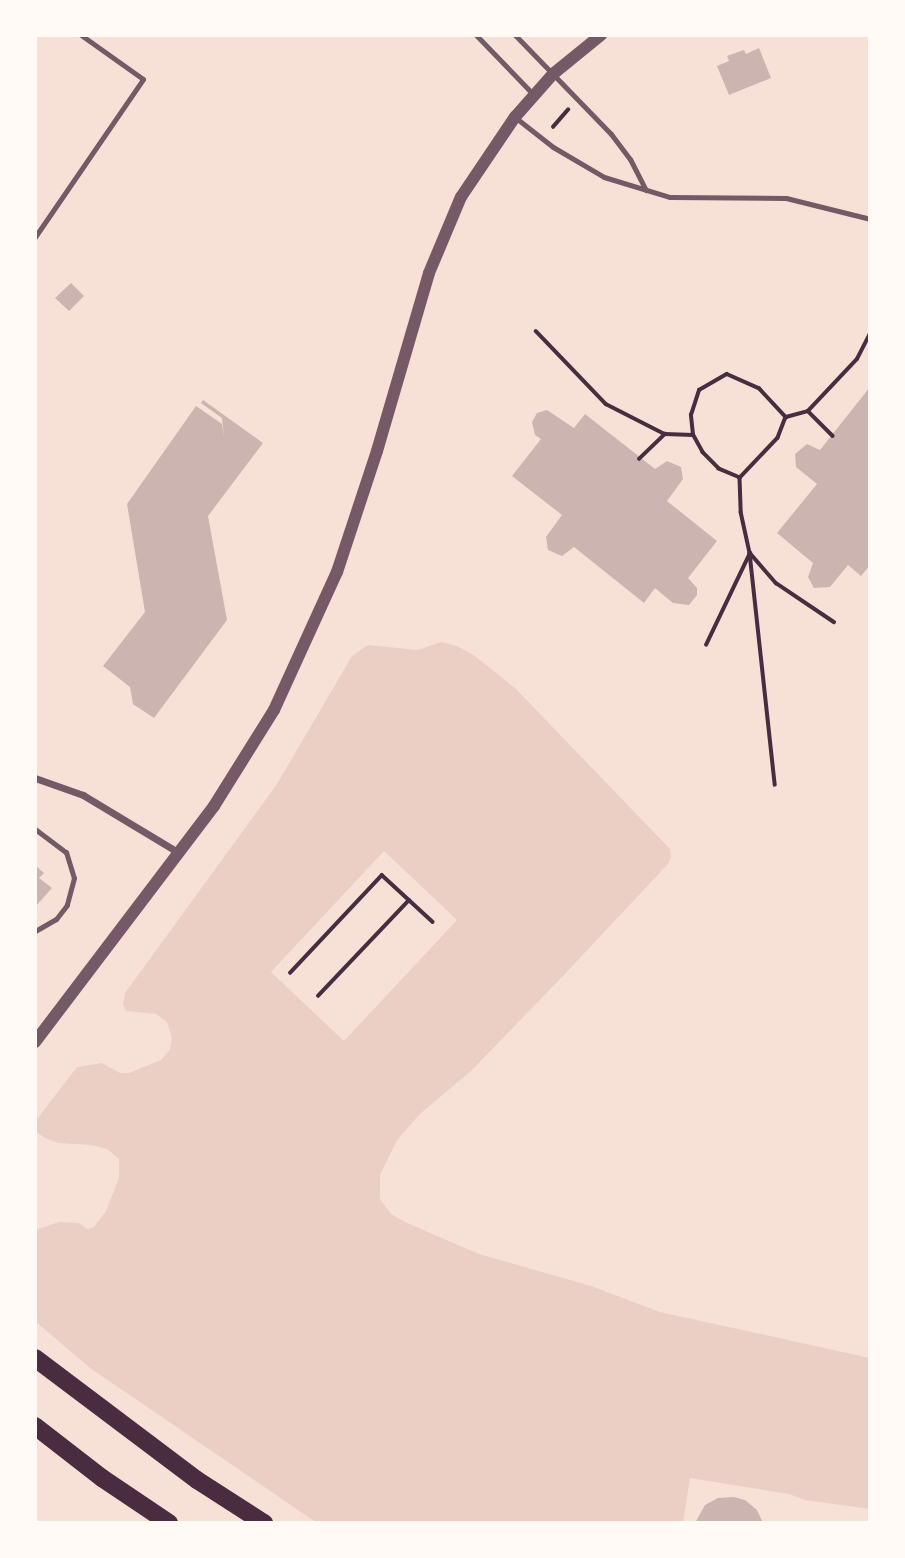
<!DOCTYPE html>
<html>
<head>
<meta charset="utf-8">
<style>
  body { margin:0 }
  #map { position:relative; width:905px; height:1558px; overflow:hidden; background:#f7e1d7; font-family:Jost,sans-serif }
  div>[style] { position:absolute }
  .green>* { inset:0; background:#ebcfc5 }
  .building>* { inset:0; background:#ccb4b1 }
  .path>* { height:3.5px; margin:-1.75px; padding:0 1.75px; transform-origin:1.75px; border-radius:1.75px; background:#4a2c40 }
  .service>* { height:5px; margin:-2.5px; padding:0 2.5px; transform-origin:2.5px; border-radius:2.5px; background:#755966 }
  .minor>* { height:7px; margin:-3.5px; padding:0 3.5px; transform-origin:3.5px; border-radius:3.5px; background:#755966 }
  .tertiary>* { height:12px; margin:-6px; padding:0 6px; transform-origin:6px; border-radius:6px; background:#755966 }
  .primary>* { height:18px; margin:-9px; padding:0 9px; transform-origin:9px; border-radius:9px; background:#4a2c40 }
  span { translate:-50% -50%; white-space:nowrap; text-align:center; line-height:1.15; -webkit-text-stroke:7px #fffaf5; paint-order:stroke }
  .frame { position:absolute; inset:0; border:37px solid #fffaf5; pointer-events:none }
</style>
</head>
<body>
<div id="map">
  <div class="green">
    <i style="clip-path:polygon(evenodd,441px 642px,457px 646px,475px 656px,516px 689px,670px 849px,671px 857px,668px 864px,563px 976px,471px 1071px,420px 1114px,397px 1140px,380px 1175px,380px 1199px,391px 1214px,407px 1223px,479px 1254px,591px 1286px,660px 1312px,870px 1358px,870px 1509px,805px 1500px,789px 1494px,690px 1478px,683px 1523px,317px 1523px,90px 1368px,35px 1321px,35px 1230px,59px 1222px,79px 1223px,87px 1229px,94px 1227px,106px 1211px,119px 1178px,119px 1159px,107px 1149px,91px 1145px,58px 1143px,45px 1138px,35px 1131px,37px 1119px,77px 1067px,102px 1063px,120px 1073px,129px 1073px,161px 1060px,170px 1050px,172px 1038px,167px 1022px,156px 1014px,126px 1011px,123px 1004px,125px 993px,277px 784px,352px 656px,368px 645px,418px 650px,441px 642px,384px 851px,457px 920px,344px 1041px,271px 972px,384px 851px)"></i>
  </div>
  <div class="building">
    <i style="clip-path:polygon(759px 48px,771px 78px,729px 95px,717px 66px,729px 61px,727px 56px,744px 50px,746px 54px)"></i>
    <i style="clip-path:polygon(71px 283px,84px 296px,69px 311px,55px 298px)"></i>
    <i style="clip-path:polygon(870px 387px,870px 565px,861px 576px,848px 565px,830px 587px,814px 588px,808px 577px,813px 563px,777px 533px,817px 484px,796px 467px,795px 454px,807px 444px,820px 450px)"></i>
    <i style="clip-path:polygon(203px 400px,263px 443px,208px 516px,227px 620px,154px 718px,133px 704px,130px 687px,103px 666px,145px 612px,127px 504px,196px 406px,222px 424px,224px 437px,222px 418px,201px 403px)"></i>
    <i style="clip-path:polygon(547px 410px,574px 428px,585px 414px,655px 469px,667px 461px,681px 467px,683px 479px,667px 501px,717px 541px,688px 578px,697px 588px,697px 595px,689px 605px,673px 603px,655px 588px,644px 603px,574px 547px,562px 556px,548px 550px,546px 537px,562px 515px,512px 476px,541px 439px,535px 435px,532px 422px,537px 413px)"></i>
    <i style="clip-path:polygon(35px 865px,44px 873px,39px 878px,52px 888px,35px 907px)"></i>
    <i style="clip-path:polygon(734px 1497px,745px 1500px,757px 1510px,763px 1523px,695px 1523px,705px 1505px,718px 1498px)"></i>
  </div>
  <div class="path">
    <i style="left:553px;top:127px;width:23px;rotate:-49deg"></i>
    <i style="left:536px;top:331px;width:101px;rotate:46.2deg"></i>
    <i style="left:606px;top:404px;width:66px;rotate:27deg"></i>
    <i style="left:665px;top:434px;width:28px;rotate:2deg"></i>
    <i style="left:808px;top:411px;width:35px;rotate:45deg"></i>
    <i style="left:786px;top:417px;width:23px;rotate:-15deg"></i>
    <i style="left:808px;top:411px;width:71px;rotate:-46.7deg"></i>
    <i style="left:857px;top:359px;width:29px;rotate:-63deg"></i>
    <i style="left:639px;top:459px;width:36px;rotate:-44deg"></i>
    <i style="left:740px;top:478px;width:23px;rotate:-157deg"></i>
    <i style="left:719px;top:469px;width:23px;rotate:-135deg"></i>
    <i style="left:703px;top:453px;width:21px;rotate:-119deg"></i>
    <i style="left:693px;top:435px;width:20px;rotate:-96deg"></i>
    <i style="left:691px;top:415px;width:26px;rotate:-72deg"></i>
    <i style="left:699px;top:390px;width:32px;rotate:-30deg"></i>
    <i style="left:727px;top:374px;width:35px;rotate:24deg"></i>
    <i style="left:759px;top:388px;width:40px;rotate:47deg"></i>
    <i style="left:786px;top:417px;width:22px;rotate:111deg"></i>
    <i style="left:778px;top:438px;width:55px;rotate:133.5deg"></i>
    <i style="left:740px;top:478px;width:34px;rotate:88deg"></i>
    <i style="left:741px;top:512px;width:42px;rotate:77.6deg"></i>
    <i style="left:750px;top:553px;width:40px;rotate:49deg"></i>
    <i style="left:776px;top:583px;width:70px;rotate:33.9deg"></i>
    <i style="left:706px;top:645px;width:102px;rotate:-64.4deg"></i>
    <i style="left:750px;top:553px;width:233px;rotate:83.8deg"></i>
    <i style="left:290px;top:973px;width:134px;rotate:-46.8deg"></i>
    <i style="left:382px;top:875px;width:69px;rotate:42.7deg"></i>
    <i style="left:318px;top:996px;width:132px;rotate:-46.5deg"></i>
  </div>
  <div class="service">
    <i style="left:476px;top:35px;width:83px;rotate:46deg"></i>
    <i style="left:515px;top:35px;width:138px;rotate:45.9deg"></i>
    <i style="left:611px;top:134px;width:31px;rotate:53deg"></i>
    <i style="left:630px;top:159px;width:35px;rotate:63deg"></i>
    <i style="left:516px;top:118px;width:47px;rotate:38.1deg"></i>
    <i style="left:553px;top:147px;width:59px;rotate:30.5deg"></i>
    <i style="left:604px;top:177px;width:69px;rotate:16.9deg"></i>
    <i style="left:670px;top:197px;width:116px;rotate:0.5deg"></i>
    <i style="left:786px;top:198px;width:87px;rotate:14deg"></i>
    <i style="left:35px;top:237px;width:191px;rotate:-55.6deg"></i>
    <i style="left:143px;top:79px;width:76px;rotate:-144.6deg"></i>
    <i style="left:35px;top:829px;width:39px;rotate:37deg"></i>
    <i style="left:66px;top:852px;width:27px;rotate:73deg"></i>
    <i style="left:74px;top:878px;width:28px;rotate:105deg"></i>
    <i style="left:67px;top:905px;width:18px;rotate:128deg"></i>
    <i style="left:56px;top:919px;width:24px;rotate:150deg"></i>
  </div>
  <div class="minor">
    <i style="left:35px;top:778px;width:51px;rotate:19.5deg"></i>
    <i style="left:83px;top:795px;width:112px;rotate:31.1deg"></i>
  </div>
  <div class="tertiary">
    <i style="left:35px;top:1042px;width:296px;rotate:-52.8deg"></i>
    <i style="left:214px;top:806px;width:113px;rotate:-58deg"></i>
    <i style="left:274px;top:710px;width:152px;rotate:-65.5deg"></i>
    <i style="left:337px;top:572px;width:127px;rotate:-71.7deg"></i>
    <i style="left:377px;top:451px;width:185px;rotate:-73.7deg"></i>
    <i style="left:429px;top:273px;width:82px;rotate:-67.2deg"></i>
    <i style="left:461px;top:197px;width:97px;rotate:-56deg"></i>
    <i style="left:515px;top:117px;width:57px;rotate:-48.5deg"></i>
    <i style="left:553px;top:74px;width:62px;rotate:-39.1deg"></i>
  </div>
  <div class="primary">
    <i style="left:35px;top:1358px;width:203px;rotate:37deg"></i>
    <i style="left:197px;top:1480px;width:80px;rotate:32.7deg"></i>
    <i style="left:35px;top:1426px;width:85px;rotate:37.8deg"></i>
    <i style="left:102px;top:1478px;width:81px;rotate:33.9deg"></i>
  </div>
  <div class="frame"></div>
</div>
</body>
</html>
